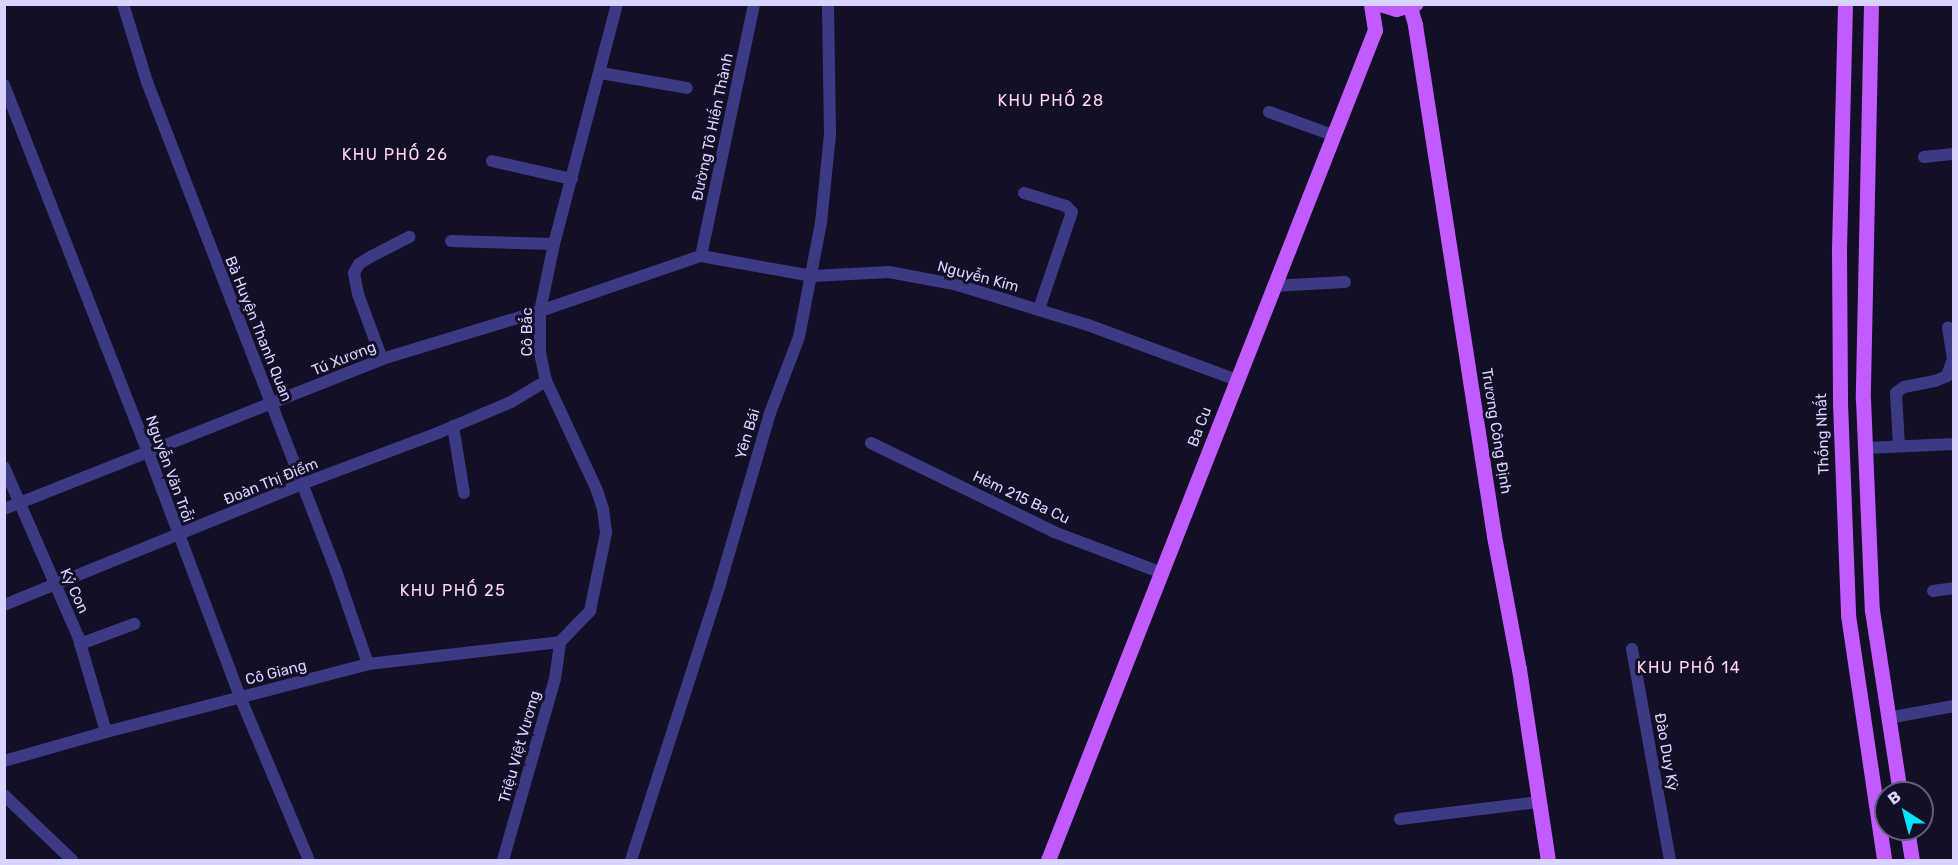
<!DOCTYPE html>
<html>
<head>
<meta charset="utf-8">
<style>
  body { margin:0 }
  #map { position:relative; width:1958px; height:865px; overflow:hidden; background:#130f26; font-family:Rubik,sans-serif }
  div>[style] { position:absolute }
  .minor>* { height:12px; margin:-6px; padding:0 6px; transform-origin:6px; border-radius:6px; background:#3d3a85 }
  .major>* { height:15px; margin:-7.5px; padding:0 7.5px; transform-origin:7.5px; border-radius:7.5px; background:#c25bff }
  span { translate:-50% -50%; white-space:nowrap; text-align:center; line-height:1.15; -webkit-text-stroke:6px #130f26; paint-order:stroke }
  .street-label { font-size:15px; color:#d9d4ff }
  .neighbourhood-label { font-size:16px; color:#ffd6f0; letter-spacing:1.5px }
  .frame { position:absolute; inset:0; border:6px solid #d9d4ff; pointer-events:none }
  .north { position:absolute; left:1874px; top:781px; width:60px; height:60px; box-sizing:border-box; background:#130f26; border:2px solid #625e7d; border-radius:50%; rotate:324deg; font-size:16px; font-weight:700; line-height:24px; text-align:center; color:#d9d4ff }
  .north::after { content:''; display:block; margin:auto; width:21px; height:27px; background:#00e5ff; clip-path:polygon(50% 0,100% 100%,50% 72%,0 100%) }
</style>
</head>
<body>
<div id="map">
  <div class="minor">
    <i style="left:123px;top:4px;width:82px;rotate:72.9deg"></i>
    <i style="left:147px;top:82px;width:524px;rotate:68.87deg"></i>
    <i style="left:336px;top:571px;width:98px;rotate:71deg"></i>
    <i style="left:601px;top:73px;width:87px;rotate:9.9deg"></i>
    <i style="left:4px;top:85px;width:394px;rotate:68.6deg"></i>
    <i style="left:148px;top:452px;width:262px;rotate:69.4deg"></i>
    <i style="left:240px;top:697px;width:177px;rotate:67.1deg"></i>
    <i style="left:1269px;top:112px;width:68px;rotate:19.8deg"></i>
    <i style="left:1924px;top:157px;width:30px;rotate:-6deg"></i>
    <i style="left:492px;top:161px;width:82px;rotate:12.7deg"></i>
    <i style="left:1024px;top:193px;width:44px;rotate:17.2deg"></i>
    <i style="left:1066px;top:206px;width:8px;rotate:45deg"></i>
    <i style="left:1072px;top:212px;width:102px;rotate:108.8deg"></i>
    <i style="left:451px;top:241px;width:103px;rotate:1.7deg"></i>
    <i style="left:701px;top:256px;width:258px;rotate:-78.1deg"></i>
    <i style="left:1273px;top:286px;width:72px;rotate:-3.2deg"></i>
    <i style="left:382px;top:359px;width:69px;rotate:-110.3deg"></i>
    <i style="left:358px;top:294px;width:21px;rotate:-101deg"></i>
    <i style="left:354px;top:273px;width:10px;rotate:-61deg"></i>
    <i style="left:359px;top:264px;width:15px;rotate:-32deg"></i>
    <i style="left:372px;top:256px;width:42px;rotate:-27.2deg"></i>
    <i style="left:453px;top:426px;width:68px;rotate:80.7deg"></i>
    <i style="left:871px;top:443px;width:203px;rotate:25.9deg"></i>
    <i style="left:1054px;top:532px;width:116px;rotate:20.8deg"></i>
    <i style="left:1899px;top:446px;width:53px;rotate:-93.2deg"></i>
    <i style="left:1896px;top:393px;width:10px;rotate:-37deg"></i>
    <i style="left:1904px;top:387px;width:32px;rotate:-11deg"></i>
    <i style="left:1935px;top:381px;width:13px;rotate:-23deg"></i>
    <i style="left:1947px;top:376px;width:18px;rotate:-71deg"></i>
    <i style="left:1953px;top:359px;width:32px;rotate:-99deg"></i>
    <i style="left:1865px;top:448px;width:89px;rotate:-2.6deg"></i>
    <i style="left:4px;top:467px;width:184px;rotate:66.4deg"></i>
    <i style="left:78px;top:636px;width:100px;rotate:73.7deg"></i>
    <i style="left:4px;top:509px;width:407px;rotate:-21.6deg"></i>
    <i style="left:382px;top:359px;width:165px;rotate:-16.9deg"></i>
    <i style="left:540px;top:311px;width:170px;rotate:-18.9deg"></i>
    <i style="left:701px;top:256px;width:113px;rotate:10.2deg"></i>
    <i style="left:812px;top:276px;width:77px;rotate:-3deg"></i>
    <i style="left:889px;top:272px;width:66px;rotate:10.5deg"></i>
    <i style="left:954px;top:284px;width:140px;rotate:17deg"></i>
    <i style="left:1088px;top:325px;width:159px;rotate:20.3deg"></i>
    <i style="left:1933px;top:591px;width:21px;rotate:-8deg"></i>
    <i style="left:4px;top:605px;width:322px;rotate:-22.1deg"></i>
    <i style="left:302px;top:484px;width:147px;rotate:-20.6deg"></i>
    <i style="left:440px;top:432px;width:77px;rotate:-22.9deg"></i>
    <i style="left:511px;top:402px;width:41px;rotate:-31deg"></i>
    <i style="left:560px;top:642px;width:43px;rotate:-45.9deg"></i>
    <i style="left:590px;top:611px;width:80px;rotate:-78.4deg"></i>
    <i style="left:606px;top:533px;width:24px;rotate:-97deg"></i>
    <i style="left:603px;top:509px;width:22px;rotate:-108deg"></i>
    <i style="left:596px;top:488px;width:118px;rotate:-115deg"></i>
    <i style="left:546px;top:381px;width:30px;rotate:-102deg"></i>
    <i style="left:540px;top:352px;width:41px;rotate:-90deg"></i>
    <i style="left:540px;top:311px;width:68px;rotate:-78.2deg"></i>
    <i style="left:554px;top:244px;width:248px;rotate:-75.3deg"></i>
    <i style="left:80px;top:644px;width:58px;rotate:-20.3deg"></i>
    <i style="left:1632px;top:649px;width:214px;rotate:79.8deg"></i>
    <i style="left:1888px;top:718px;width:67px;rotate:-10.3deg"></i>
    <i style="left:4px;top:761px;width:106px;rotate:-15.9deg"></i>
    <i style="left:106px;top:732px;width:271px;rotate:-14.5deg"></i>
    <i style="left:368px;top:664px;width:193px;rotate:-6.5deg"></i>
    <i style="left:4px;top:795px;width:94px;rotate:43.7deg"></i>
    <i style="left:1400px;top:819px;width:140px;rotate:-7deg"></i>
    <i style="left:503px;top:860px;width:188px;rotate:-74deg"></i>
    <i style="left:555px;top:679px;width:37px;rotate:-82deg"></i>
    <i style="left:631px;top:860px;width:290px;rotate:-72.1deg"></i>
    <i style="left:720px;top:584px;width:178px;rotate:-73.7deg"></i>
    <i style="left:770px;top:413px;width:81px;rotate:-69.1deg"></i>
    <i style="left:799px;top:337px;width:116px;rotate:-79.1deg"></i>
    <i style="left:821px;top:223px;width:89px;rotate:-84.2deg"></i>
    <i style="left:830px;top:134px;width:130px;rotate:-90.9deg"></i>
  </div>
  <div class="major">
    <i style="left:1380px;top:4px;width:17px;rotate:17deg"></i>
    <i style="left:1396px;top:9px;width:20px;rotate:-15deg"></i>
    <i style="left:1845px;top:4px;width:247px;rotate:91.4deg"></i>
    <i style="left:1839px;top:251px;width:152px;rotate:89.6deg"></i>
    <i style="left:1840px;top:403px;width:212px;rotate:87.8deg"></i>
    <i style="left:1848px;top:615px;width:248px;rotate:81.6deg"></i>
    <i style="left:1871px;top:4px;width:395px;rotate:91.2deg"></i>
    <i style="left:1863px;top:399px;width:211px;rotate:87.6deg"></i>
    <i style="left:1872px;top:610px;width:185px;rotate:81.3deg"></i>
    <i style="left:1410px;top:7px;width:19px;rotate:74deg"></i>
    <i style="left:1415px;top:25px;width:517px;rotate:81.21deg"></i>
    <i style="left:1494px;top:536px;width:135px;rotate:79.4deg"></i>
    <i style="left:1519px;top:669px;width:193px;rotate:81.4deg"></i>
    <i style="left:1907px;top:829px;width:31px;rotate:81deg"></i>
    <i style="left:1048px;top:860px;width:892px;rotate:-68.5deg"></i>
    <i style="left:1375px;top:30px;width:26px;rotate:-99deg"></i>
  </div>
  <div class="street-label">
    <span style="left:713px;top:127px;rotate:-78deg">Đường Tô Hiến Thành</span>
    <span style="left:978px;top:277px;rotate:15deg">Nguyễn Kim</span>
    <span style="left:258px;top:329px;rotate:68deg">Bà Huyện Thanh Quan</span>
    <span style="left:528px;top:332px;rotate:-90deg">Cô Bắc</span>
    <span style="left:344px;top:359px;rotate:-22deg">Tú Xương</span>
    <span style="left:1200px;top:427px;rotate:-69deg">Ba Cu</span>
    <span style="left:1496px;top:431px;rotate:81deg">Trương Công Định</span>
    <span style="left:748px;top:434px;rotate:-73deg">Yên Bái</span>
    <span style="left:1823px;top:434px;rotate:-92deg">Thống Nhất</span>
    <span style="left:169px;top:469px;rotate:70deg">Nguyễn Văn Trỗi</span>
    <span style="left:271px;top:482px;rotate:-22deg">Đoàn Thị Điểm</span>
    <span style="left:1021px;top:498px;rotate:25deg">Hẻm 215 Ba Cu</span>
    <span style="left:74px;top:591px;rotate:65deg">Ký Con</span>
    <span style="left:276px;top:673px;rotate:-14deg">Cô Giang</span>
    <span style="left:520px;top:747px;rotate:-74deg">Triệu Việt Vương</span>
    <span style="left:1666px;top:752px;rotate:80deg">Đào Duy Kỳ</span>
  </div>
  <div class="neighbourhood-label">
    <span style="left:1051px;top:101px">KHU PHỐ 28</span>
    <span style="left:395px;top:155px">KHU PHỐ 26</span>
    <span style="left:453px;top:591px">KHU PHỐ 25</span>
    <span style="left:1689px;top:668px">KHU PHỐ 14</span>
  </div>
  <div class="frame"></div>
  <div class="north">B</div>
</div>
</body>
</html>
